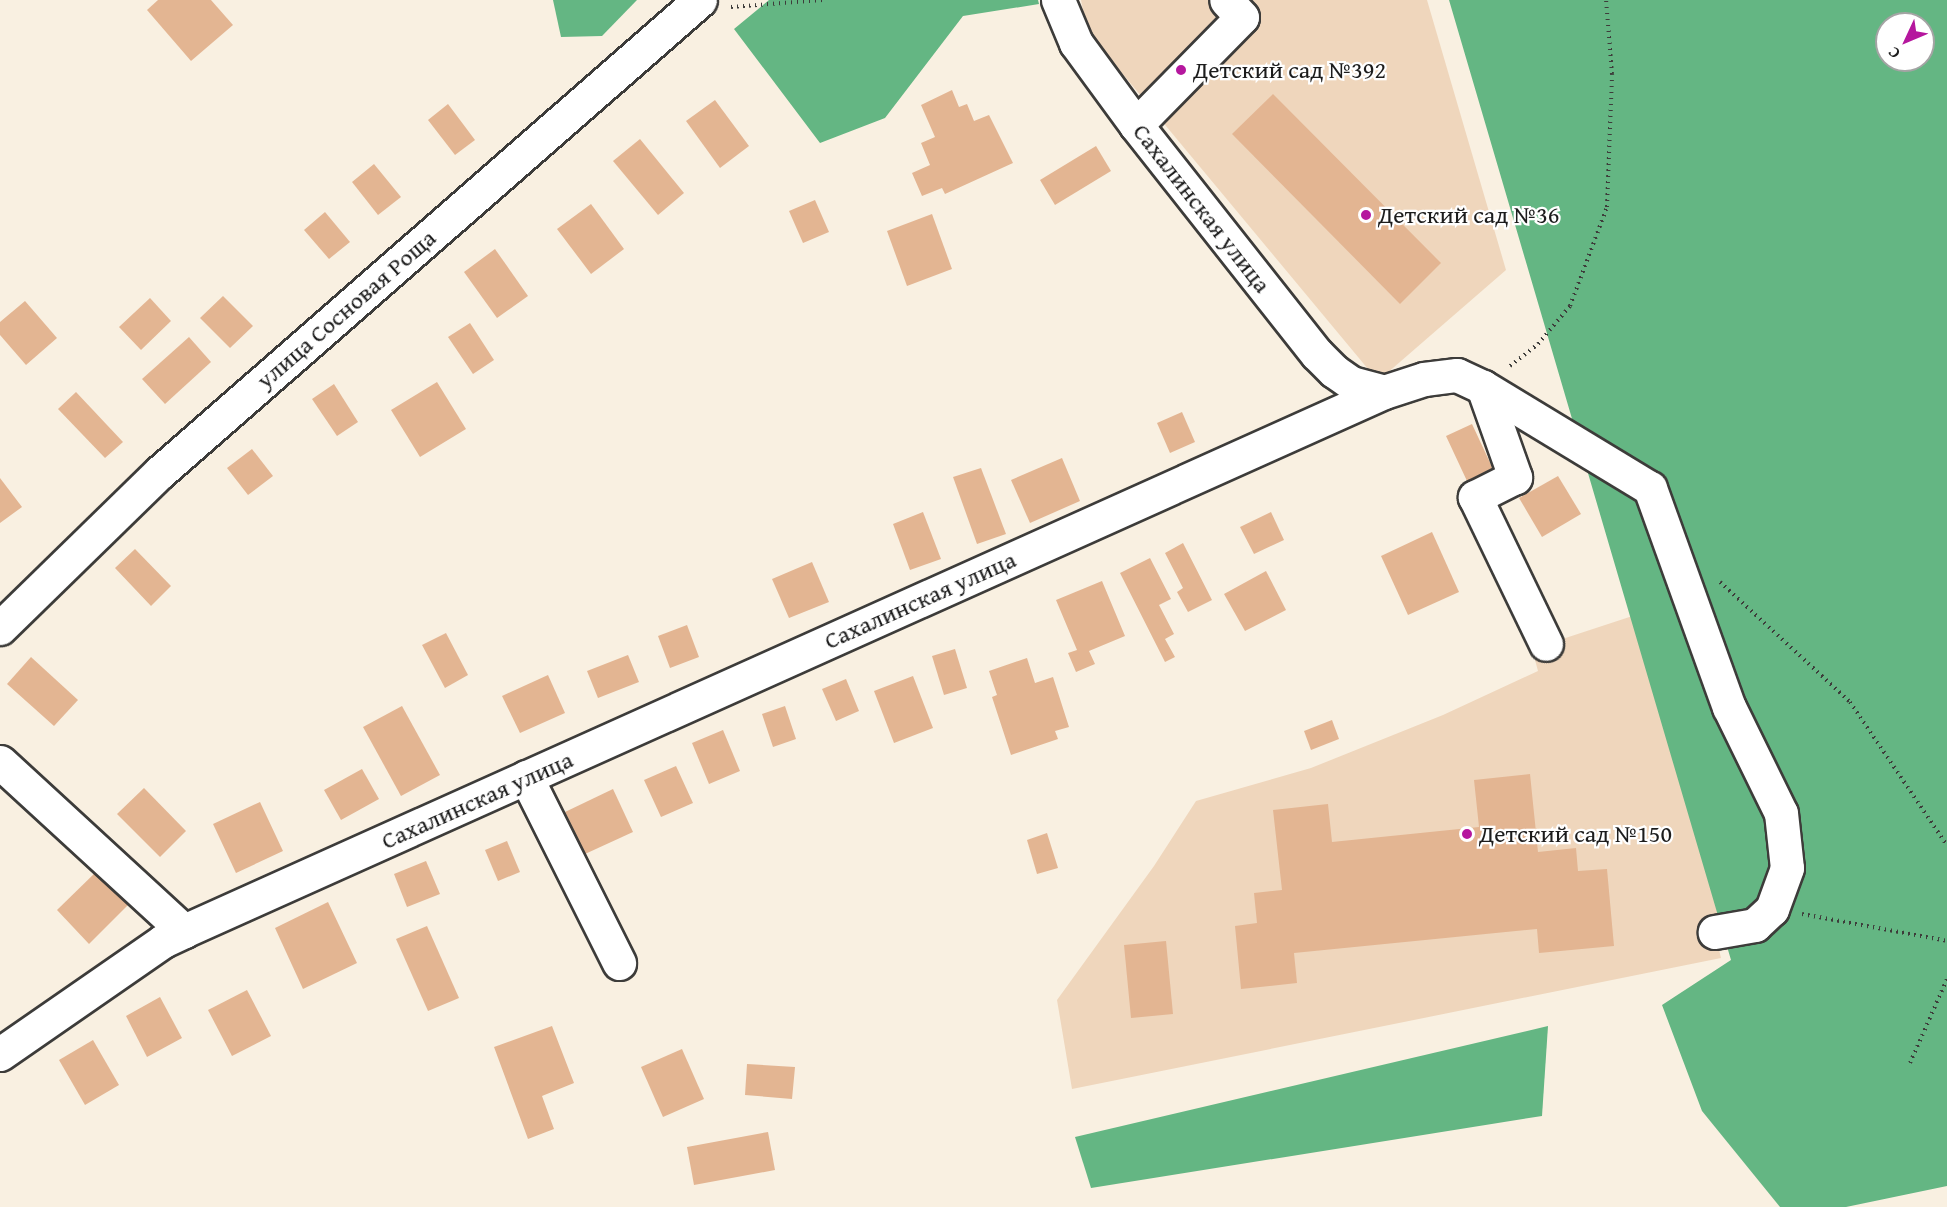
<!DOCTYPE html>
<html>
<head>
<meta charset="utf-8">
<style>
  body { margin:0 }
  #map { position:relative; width:1947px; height:1207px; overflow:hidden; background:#f9f0e1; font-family:"Gentium Book Plus",serif }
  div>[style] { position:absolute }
  .built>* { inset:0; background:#efd6bc }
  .forest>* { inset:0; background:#64b683 }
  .building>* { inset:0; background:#e3b592 }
  .path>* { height:4px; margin-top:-2px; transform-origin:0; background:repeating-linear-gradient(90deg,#3d3c3a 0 1.5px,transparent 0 6px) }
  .roads { filter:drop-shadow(2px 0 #3d3c3a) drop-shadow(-2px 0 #3d3c3a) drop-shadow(0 2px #3d3c3a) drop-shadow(0 -2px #3d3c3a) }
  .minor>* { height:33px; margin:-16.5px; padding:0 16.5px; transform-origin:16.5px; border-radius:16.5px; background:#fff }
  .major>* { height:33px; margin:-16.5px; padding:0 16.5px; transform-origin:16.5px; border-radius:16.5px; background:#fff }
  .dots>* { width:16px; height:16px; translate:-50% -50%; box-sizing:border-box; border:3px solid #fff; border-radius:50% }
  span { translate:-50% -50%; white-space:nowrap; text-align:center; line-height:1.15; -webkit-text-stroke:4.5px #fff; paint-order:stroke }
  .poi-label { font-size:24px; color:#1c1c1c }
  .left { translate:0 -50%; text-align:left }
  .street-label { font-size:24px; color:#1c1c1c }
  .north { position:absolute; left:1875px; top:12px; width:60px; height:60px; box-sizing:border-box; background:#fff; border:2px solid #a4a4a4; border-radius:50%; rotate:226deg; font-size:16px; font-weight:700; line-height:24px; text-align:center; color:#1c1c1c }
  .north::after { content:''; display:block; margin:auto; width:21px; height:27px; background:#b5179e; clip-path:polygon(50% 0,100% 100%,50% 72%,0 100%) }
</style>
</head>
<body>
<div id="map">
  <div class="built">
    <i style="clip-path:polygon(1081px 0,1427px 0,1506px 270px,1378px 381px,1087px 31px)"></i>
    <i style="clip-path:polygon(1666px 605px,1769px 897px,1711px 916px,1721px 958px,1072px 1089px,1057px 1000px,1154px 866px,1196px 801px,1311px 768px,1443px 715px,1538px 671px,1532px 649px)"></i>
  </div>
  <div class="forest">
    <i style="clip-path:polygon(553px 0,637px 0,602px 36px,561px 37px)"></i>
    <i style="clip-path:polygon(769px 0,1038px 0,1039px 4px,963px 16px,885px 118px,820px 143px,734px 29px)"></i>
    <i style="clip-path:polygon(evenodd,1449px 0,1947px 0,1947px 1186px,1846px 1207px,1780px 1207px,1702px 1111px,1662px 1005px,1731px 960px,1449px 0,1887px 24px,1923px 24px,1923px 60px,1887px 60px,1887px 24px)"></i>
    <i style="clip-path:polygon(1548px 1026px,1542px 1116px,1091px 1188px,1075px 1137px)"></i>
  </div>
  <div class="building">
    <i style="clip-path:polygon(158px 0,211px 0,233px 25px,191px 61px,147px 10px)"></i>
    <i style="clip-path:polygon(952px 90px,959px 107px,967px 104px,974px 121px,989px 115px,1013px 163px,945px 194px,942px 188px,922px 196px,912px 173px,930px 165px,921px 143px,935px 137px,921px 105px)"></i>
    <i style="clip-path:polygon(1273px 94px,1441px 263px,1400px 304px,1232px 134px)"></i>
    <i style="clip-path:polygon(715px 100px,749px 146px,720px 168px,686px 121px)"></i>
    <i style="clip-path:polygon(448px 104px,475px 140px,455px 155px,428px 120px)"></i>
    <i style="clip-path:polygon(640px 139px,684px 193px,658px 215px,613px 161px)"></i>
    <i style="clip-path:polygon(1096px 146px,1111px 171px,1055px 205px,1040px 180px)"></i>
    <i style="clip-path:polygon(374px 164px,401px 197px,378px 215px,352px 182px)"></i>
    <i style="clip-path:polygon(815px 200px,829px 232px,803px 243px,789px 211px)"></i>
    <i style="clip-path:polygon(591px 204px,624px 249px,591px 274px,557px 229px)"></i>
    <i style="clip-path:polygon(325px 212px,350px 242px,329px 259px,304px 230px)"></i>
    <i style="clip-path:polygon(932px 214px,952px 269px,907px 286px,887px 231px)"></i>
    <i style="clip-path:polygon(495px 249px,528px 296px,497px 318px,464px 272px)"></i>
    <i style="clip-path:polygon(223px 296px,253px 326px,230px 348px,200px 318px)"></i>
    <i style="clip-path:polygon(150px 298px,171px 321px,141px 350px,119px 327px)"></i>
    <i style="clip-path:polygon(25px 301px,57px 338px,26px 365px,0 335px,0 322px)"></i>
    <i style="clip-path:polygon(470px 323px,494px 360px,473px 374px,448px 337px)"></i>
    <i style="clip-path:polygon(189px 337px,211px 362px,165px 404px,142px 379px)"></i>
    <i style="clip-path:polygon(437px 382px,466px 429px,420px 457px,391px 410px)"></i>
    <i style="clip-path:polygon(334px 384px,358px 422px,337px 436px,312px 399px)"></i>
    <i style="clip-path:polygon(76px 392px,123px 442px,105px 458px,58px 409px)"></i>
    <i style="clip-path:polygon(1182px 412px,1195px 442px,1170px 453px,1157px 423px)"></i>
    <i style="clip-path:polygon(1472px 424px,1493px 469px,1467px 481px,1446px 436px)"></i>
    <i style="clip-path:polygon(252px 449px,273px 476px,248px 495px,227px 468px)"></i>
    <i style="clip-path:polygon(1062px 458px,1080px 501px,1030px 523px,1011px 480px)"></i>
    <i style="clip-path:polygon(981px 468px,1006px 534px,977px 544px,953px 477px)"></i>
    <i style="clip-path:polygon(1558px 476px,1581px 514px,1542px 537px,1519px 498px)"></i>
    <i style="clip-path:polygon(0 478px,22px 507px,0 523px)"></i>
    <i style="clip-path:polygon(923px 512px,941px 559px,910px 570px,893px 524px)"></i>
    <i style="clip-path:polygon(1271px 512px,1284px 540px,1254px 554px,1240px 527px)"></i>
    <i style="clip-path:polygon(1432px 532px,1459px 592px,1408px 615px,1381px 556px)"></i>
    <i style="clip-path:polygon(1183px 543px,1212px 600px,1188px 612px,1177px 592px,1183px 588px,1165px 553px)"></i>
    <i style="clip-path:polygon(135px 549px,171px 586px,151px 606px,115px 568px)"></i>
    <i style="clip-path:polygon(1150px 558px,1171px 599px,1159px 605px,1174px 634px,1165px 639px,1175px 657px,1165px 662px,1120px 573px)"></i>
    <i style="clip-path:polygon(812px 562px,829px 602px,789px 618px,772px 579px)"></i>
    <i style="clip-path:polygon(1266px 571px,1286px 610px,1245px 631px,1224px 594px)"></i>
    <i style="clip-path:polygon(1102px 581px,1125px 636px,1089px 651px,1095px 664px,1076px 672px,1068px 653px,1077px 650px,1056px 600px)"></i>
    <i style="clip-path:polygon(687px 625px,699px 657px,670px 668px,658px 636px)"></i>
    <i style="clip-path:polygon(446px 633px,468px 675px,445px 688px,422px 645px)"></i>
    <i style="clip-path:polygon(955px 649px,967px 688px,944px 695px,932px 656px)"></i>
    <i style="clip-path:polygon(628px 655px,639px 682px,598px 698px,587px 671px)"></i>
    <i style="clip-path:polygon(31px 657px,78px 700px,54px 726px,7px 684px)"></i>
    <i style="clip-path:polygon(1027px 658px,1035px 683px,1053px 677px,1069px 727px,1055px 731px,1058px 739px,1011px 755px,992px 697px,997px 695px,989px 671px)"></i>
    <i style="clip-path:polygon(548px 675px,565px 713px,520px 733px,502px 696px)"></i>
    <i style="clip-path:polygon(913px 676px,933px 728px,894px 743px,874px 691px)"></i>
    <i style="clip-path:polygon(846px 679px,859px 711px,836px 721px,822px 689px)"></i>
    <i style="clip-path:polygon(402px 706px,440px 775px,401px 796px,363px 727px)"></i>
    <i style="clip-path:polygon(785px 706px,796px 739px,773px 747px,762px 714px)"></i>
    <i style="clip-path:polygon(1332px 720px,1339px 739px,1311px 750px,1304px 731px)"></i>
    <i style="clip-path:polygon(723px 730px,740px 771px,709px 784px,692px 743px)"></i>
    <i style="clip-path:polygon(676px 766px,693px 803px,661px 817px,644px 780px)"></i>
    <i style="clip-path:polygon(362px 769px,379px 799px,341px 820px,324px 790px)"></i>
    <i style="clip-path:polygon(1530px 774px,1538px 852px,1576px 848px,1578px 871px,1607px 869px,1614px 946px,1539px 953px,1537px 929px,1294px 953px,1297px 983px,1241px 989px,1235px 926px,1257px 923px,1254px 893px,1282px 890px,1273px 810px,1328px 804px,1332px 842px,1479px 827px,1474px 780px)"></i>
    <i style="clip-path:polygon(144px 788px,186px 831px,160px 857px,117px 814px)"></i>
    <i style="clip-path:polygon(613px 789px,633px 832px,585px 854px,565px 812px)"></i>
    <i style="clip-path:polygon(260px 802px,283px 851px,236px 873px,213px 824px)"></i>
    <i style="clip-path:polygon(1047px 833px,1058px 868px,1037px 874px,1027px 840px)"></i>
    <i style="clip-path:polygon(507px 841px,520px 872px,498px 881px,485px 850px)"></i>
    <i style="clip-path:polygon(426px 861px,440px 894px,407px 907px,394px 874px)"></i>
    <i style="clip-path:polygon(99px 869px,131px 902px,89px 944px,57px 910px)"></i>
    <i style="clip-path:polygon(328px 902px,357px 963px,303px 989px,275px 928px)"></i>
    <i style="clip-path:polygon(427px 926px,459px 998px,428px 1011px,396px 939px)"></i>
    <i style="clip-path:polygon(1166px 941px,1173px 1014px,1131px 1018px,1124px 945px)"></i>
    <i style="clip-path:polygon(247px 990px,271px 1036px,232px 1056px,208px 1010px)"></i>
    <i style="clip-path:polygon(160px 997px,182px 1038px,147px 1057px,126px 1016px)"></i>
    <i style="clip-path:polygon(552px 1026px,574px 1083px,542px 1096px,554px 1129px,528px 1139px,494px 1047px)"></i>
    <i style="clip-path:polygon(93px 1040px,119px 1085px,85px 1105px,59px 1060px)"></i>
    <i style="clip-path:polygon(682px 1049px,704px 1099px,663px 1117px,641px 1067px)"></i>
    <i style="clip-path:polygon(747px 1064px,795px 1067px,792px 1099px,745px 1095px)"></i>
    <i style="clip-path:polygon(768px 1132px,775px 1170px,694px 1185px,687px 1147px)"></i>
  </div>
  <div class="path">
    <i style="left:731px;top:7px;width:92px;rotate:-4.4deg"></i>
    <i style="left:1510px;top:366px;width:36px;rotate:-38deg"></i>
    <i style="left:1538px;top:344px;width:50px;rotate:-49.9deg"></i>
    <i style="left:1570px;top:306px;width:106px;rotate:-69.5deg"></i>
    <i style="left:1607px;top:207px;width:133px;rotate:-87.8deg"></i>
    <i style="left:1612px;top:74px;width:74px;rotate:-94.6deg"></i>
    <i style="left:1720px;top:582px;width:177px;rotate:42.7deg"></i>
    <i style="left:1850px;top:702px;width:173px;rotate:55.9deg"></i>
    <i style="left:1802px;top:914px;width:147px;rotate:10.5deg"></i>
    <i style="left:1910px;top:1063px;width:92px;rotate:-66.2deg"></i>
  </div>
  <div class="roads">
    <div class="minor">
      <i style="left:1058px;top:0;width:47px;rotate:67.3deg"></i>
      <i style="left:1076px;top:43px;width:102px;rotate:53.8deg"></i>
      <i style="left:1136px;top:125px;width:292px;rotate:51.7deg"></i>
      <i style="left:1317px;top:354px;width:24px;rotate:45deg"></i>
      <i style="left:1334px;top:371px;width:21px;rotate:35deg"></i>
      <i style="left:1351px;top:383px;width:34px;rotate:15deg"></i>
      <i style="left:1136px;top:125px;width:151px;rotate:-45.5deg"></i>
      <i style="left:1242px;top:17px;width:23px;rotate:-133deg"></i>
      <i style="left:1483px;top:387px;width:195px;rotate:31.2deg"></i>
      <i style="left:1650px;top:488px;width:233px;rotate:70.2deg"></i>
      <i style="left:1729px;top:707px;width:118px;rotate:63.9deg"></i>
      <i style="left:1781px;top:813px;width:55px;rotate:83.8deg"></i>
      <i style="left:1787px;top:868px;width:44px;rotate:110.1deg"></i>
      <i style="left:1772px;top:909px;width:23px;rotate:137deg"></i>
      <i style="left:1755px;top:925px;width:41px;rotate:170.1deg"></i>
      <i style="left:0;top:762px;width:250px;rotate:42.6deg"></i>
      <i style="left:526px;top:777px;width:208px;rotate:63.4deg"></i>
      <i style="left:0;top:1054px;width:198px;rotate:-34.7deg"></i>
      <i style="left:163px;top:941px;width:23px;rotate:-25deg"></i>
      <i style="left:184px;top:931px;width:1315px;rotate:-24.19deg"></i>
      <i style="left:1384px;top:392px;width:42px;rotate:-18deg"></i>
      <i style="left:1424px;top:379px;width:33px;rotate:-7deg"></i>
      <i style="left:1457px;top:375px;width:29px;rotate:25deg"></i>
      <i style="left:1483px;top:387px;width:96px;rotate:70.4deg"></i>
      <i style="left:1515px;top:477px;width:45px;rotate:153.4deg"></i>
      <i style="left:1475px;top:497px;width:163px;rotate:64.2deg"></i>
    </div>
    <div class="major">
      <i style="left:0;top:628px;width:223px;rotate:-44.3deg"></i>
      <i style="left:160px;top:472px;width:717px;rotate:-41.16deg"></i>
    </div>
  </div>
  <div class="dots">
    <i style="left:1181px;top:70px;background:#b5179e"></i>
    <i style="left:1366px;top:215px;background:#b5179e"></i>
    <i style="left:1467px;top:834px;background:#b5179e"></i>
  </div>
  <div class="poi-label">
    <span class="left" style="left:1193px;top:70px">Детский сад №392</span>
    <span class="left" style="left:1378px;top:215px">Детский сад №36</span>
    <span class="left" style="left:1479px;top:834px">Детский сад №150</span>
  </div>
  <div class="street-label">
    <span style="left:1202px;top:208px;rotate:52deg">Сахалинская улица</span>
    <span style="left:346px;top:309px;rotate:-41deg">улица Сосновая Роща</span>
    <span style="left:920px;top:600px;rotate:-24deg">Сахалинская улица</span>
    <span style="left:477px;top:800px;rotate:-24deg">Сахалинская улица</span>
  </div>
  <div class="north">С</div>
</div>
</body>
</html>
